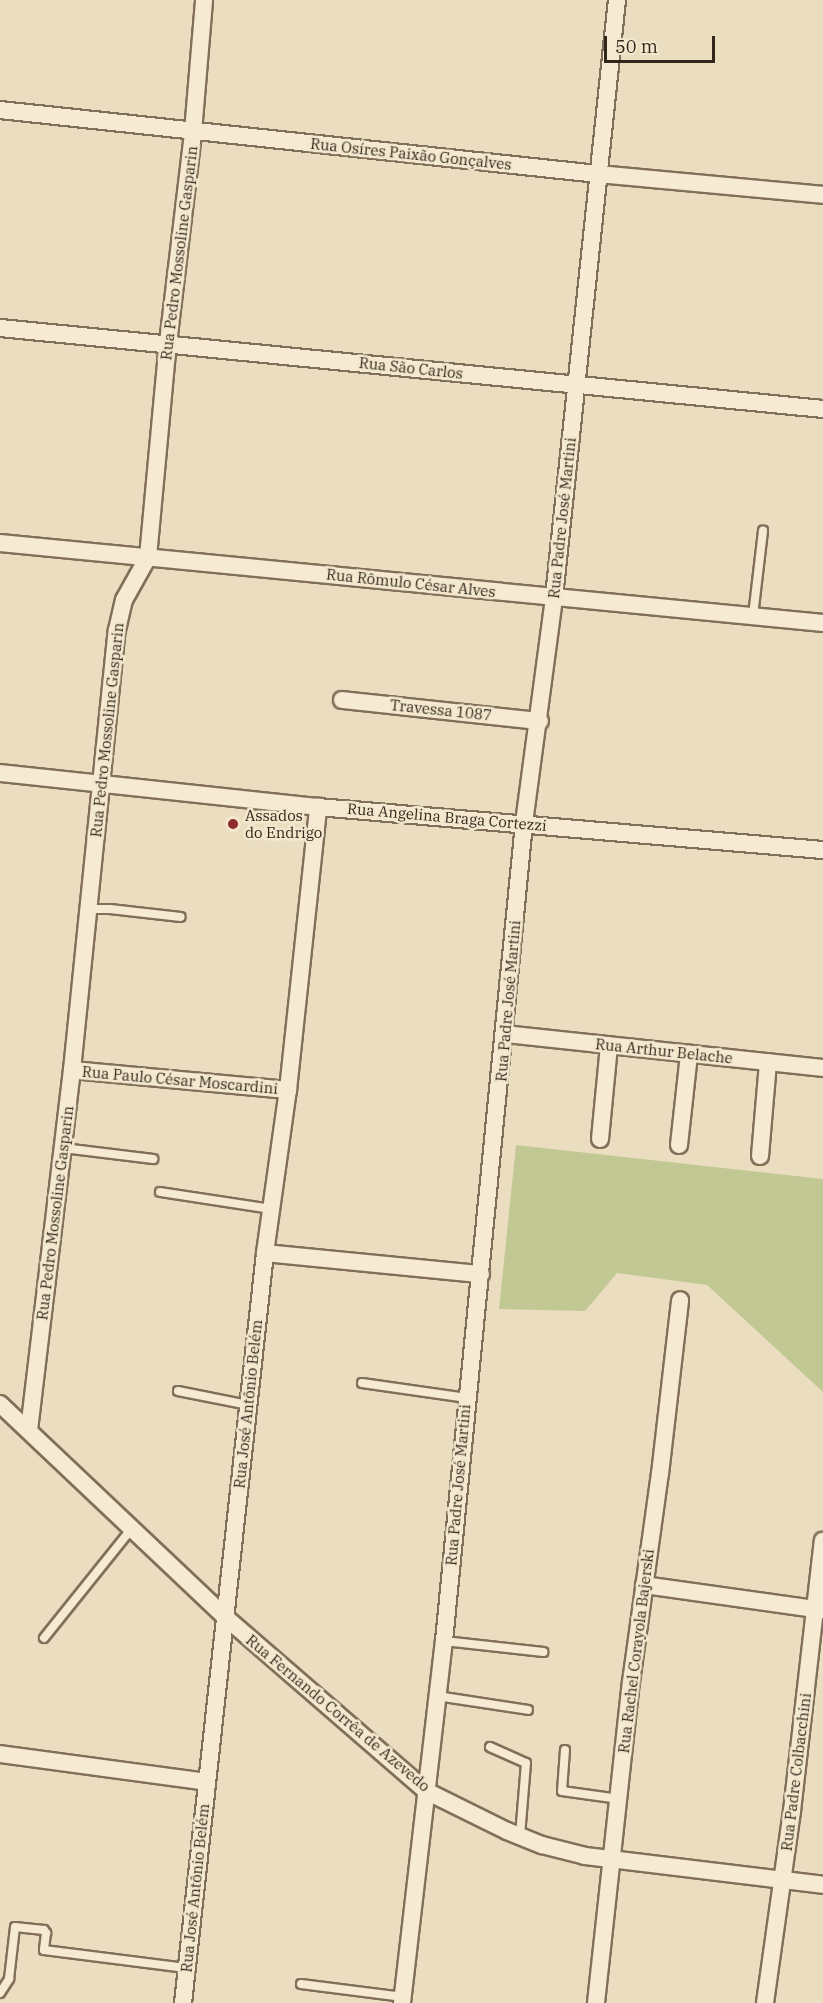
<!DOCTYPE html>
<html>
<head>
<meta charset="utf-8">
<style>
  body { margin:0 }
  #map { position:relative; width:823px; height:2003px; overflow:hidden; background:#ebddbf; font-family:"IBM Plex Serif",serif }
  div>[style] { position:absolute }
  .green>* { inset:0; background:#c2c894 }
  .roads { filter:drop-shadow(2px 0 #826f59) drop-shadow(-2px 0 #826f59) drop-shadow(0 2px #826f59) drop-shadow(0 -2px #826f59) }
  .service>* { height:8px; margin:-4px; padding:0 4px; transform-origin:4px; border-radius:4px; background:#f6ebd2 }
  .minor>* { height:16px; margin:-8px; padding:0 8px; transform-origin:8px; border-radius:8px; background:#f6ebd2 }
  .dots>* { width:16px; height:16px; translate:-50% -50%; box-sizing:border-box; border:3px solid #f3e8ce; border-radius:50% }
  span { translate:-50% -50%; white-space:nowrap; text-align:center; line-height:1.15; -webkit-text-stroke:5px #f3e8ce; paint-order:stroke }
  .street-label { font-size:15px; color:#33271c }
  .poi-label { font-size:15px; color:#33271c }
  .left { translate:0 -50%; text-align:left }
  .scale { position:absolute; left:604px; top:36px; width:111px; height:27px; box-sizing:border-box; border:3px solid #33271c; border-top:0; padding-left:8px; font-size:18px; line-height:21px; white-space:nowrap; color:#33271c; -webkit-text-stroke:4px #f3e8ce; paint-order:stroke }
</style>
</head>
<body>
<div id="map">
  <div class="green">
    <i style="clip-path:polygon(516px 1145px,823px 1179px,823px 1392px,707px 1285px,617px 1273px,585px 1311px,499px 1309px)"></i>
  </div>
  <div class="roads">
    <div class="service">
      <i style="left:753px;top:616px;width:86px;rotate:-83.3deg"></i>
      <i style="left:88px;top:909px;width:22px"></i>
      <i style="left:110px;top:909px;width:71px;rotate:6.4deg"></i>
      <i style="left:63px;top:1148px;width:91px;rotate:7deg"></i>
      <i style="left:160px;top:1192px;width:112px;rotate:8.7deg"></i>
      <i style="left:362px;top:1383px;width:106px;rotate:8.1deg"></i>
      <i style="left:178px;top:1391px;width:71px;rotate:11.3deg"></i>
      <i style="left:44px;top:1638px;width:141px;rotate:-51.3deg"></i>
      <i style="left:444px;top:1641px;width:100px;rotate:6.3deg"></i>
      <i style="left:437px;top:1696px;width:92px;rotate:8.7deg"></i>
      <i style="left:490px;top:1747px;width:39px;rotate:24deg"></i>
      <i style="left:526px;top:1763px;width:73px;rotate:94.7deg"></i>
      <i style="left:565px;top:1750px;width:41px;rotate:94.2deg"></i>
      <i style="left:562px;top:1791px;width:58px;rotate:8deg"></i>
      <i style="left:301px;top:1984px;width:103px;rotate:7.3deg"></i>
      <i style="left:0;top:1993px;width:17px;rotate:-57deg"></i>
      <i style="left:9px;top:1979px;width:52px;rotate:-83.4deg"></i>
      <i style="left:15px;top:1927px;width:29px;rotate:6deg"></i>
      <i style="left:44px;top:1930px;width:4px;rotate:56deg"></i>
      <i style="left:46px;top:1933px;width:17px;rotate:97deg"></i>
      <i style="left:44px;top:1950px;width:143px;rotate:7.2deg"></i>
    </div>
    <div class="minor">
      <i style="left:0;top:110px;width:601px;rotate:6.11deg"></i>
      <i style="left:598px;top:174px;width:226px;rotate:5.3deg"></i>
      <i style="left:0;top:328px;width:827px;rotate:5.62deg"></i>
      <i style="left:0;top:543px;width:827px;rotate:5.55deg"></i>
      <i style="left:342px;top:700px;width:199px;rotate:6.1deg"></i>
      <i style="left:0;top:773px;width:320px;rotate:6.1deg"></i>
      <i style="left:318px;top:807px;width:507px;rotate:4.87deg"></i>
      <i style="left:505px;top:1034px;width:320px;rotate:6.1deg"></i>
      <i style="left:72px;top:1070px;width:217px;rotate:5.3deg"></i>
      <i style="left:600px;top:1139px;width:94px;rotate:-84.5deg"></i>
      <i style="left:679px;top:1145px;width:92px;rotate:-83.7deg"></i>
      <i style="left:760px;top:1156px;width:94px;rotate:-85.1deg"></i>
      <i style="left:265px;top:1253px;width:217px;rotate:5.6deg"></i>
      <i style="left:0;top:1404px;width:308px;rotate:43.4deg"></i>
      <i style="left:224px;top:1616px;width:267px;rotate:40.9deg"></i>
      <i style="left:426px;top:1791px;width:90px;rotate:26.3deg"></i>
      <i style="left:507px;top:1831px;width:38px;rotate:22deg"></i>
      <i style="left:542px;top:1845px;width:44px;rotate:14.3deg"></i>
      <i style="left:585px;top:1856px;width:240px;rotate:6.9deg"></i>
      <i style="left:29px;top:1430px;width:363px;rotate:-83.2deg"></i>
      <i style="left:72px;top:1070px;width:442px;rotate:-84.2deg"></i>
      <i style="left:117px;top:630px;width:31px;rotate:-77deg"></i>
      <i style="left:124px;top:600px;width:49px;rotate:-60.8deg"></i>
      <i style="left:148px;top:557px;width:215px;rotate:-84.7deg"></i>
      <i style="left:168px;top:343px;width:212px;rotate:-83.2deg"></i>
      <i style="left:193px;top:132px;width:132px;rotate:-85.2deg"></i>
      <i style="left:644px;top:1585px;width:181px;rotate:8deg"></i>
      <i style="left:0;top:1754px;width:208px;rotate:7.7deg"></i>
      <i style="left:183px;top:2003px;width:754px;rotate:-83.76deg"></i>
      <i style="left:265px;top:1253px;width:165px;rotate:-82deg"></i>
      <i style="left:288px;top:1090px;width:285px;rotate:-83.9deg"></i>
      <i style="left:402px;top:2003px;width:364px;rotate:-83.4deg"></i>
      <i style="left:444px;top:1641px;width:822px;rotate:-84.41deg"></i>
      <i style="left:524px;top:823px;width:228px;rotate:-82.4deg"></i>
      <i style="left:554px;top:597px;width:600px;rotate:-83.98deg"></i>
      <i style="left:596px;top:2003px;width:323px;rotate:-83.8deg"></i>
      <i style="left:631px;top:1682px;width:210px;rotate:-82.1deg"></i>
      <i style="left:660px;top:1474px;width:175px;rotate:-83.4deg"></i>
      <i style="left:765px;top:2003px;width:194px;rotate:-82deg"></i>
      <i style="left:792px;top:1811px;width:272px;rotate:-83.5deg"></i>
    </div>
  </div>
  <div class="dots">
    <i style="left:233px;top:824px;background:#8e2d2e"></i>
  </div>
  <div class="street-label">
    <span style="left:411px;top:154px;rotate:6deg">Rua Osíres Paixão Gonçalves</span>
    <span style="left:179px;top:253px;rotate:-83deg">Rua Pedro Mossoline Gasparin</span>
    <span style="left:411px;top:368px;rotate:6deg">Rua São Carlos</span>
    <span style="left:562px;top:518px;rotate:-84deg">Rua Padre José Martini</span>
    <span style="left:411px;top:583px;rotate:6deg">Rua Rômulo César Alves</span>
    <span style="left:441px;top:710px;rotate:6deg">Travessa 1087</span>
    <span style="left:107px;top:730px;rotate:-84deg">Rua Pedro Mossoline Gasparin</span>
    <span style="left:447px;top:817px;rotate:5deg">Rua Angelina Braga Cortezzi</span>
    <span style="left:508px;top:1001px;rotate:-85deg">Rua Padre José Martini</span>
    <span style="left:664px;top:1051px;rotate:6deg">Rua Arthur Belache</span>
    <span style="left:180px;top:1080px;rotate:5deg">Rua Paulo César Moscardini</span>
    <span style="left:55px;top:1213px;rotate:-83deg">Rua Pedro Mossoline Gasparin</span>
    <span style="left:248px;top:1404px;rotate:-84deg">Rua José Antônio Belém</span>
    <span style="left:458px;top:1485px;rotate:-85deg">Rua Padre José Martini</span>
    <span style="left:636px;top:1651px;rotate:-83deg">Rua Rachel Corayola Bajerski</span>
    <span style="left:338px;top:1713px;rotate:40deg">Rua Fernando Corrêa de Azevedo</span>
    <span style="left:796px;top:1772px;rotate:-83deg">Rua Padre Colbacchini</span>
    <span style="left:195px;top:1888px;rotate:-84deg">Rua José Antônio Belém</span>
  </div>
  <div class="poi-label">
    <span class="left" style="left:245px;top:824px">Assados<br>do Endrigo</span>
  </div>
  <div class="scale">50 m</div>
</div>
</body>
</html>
